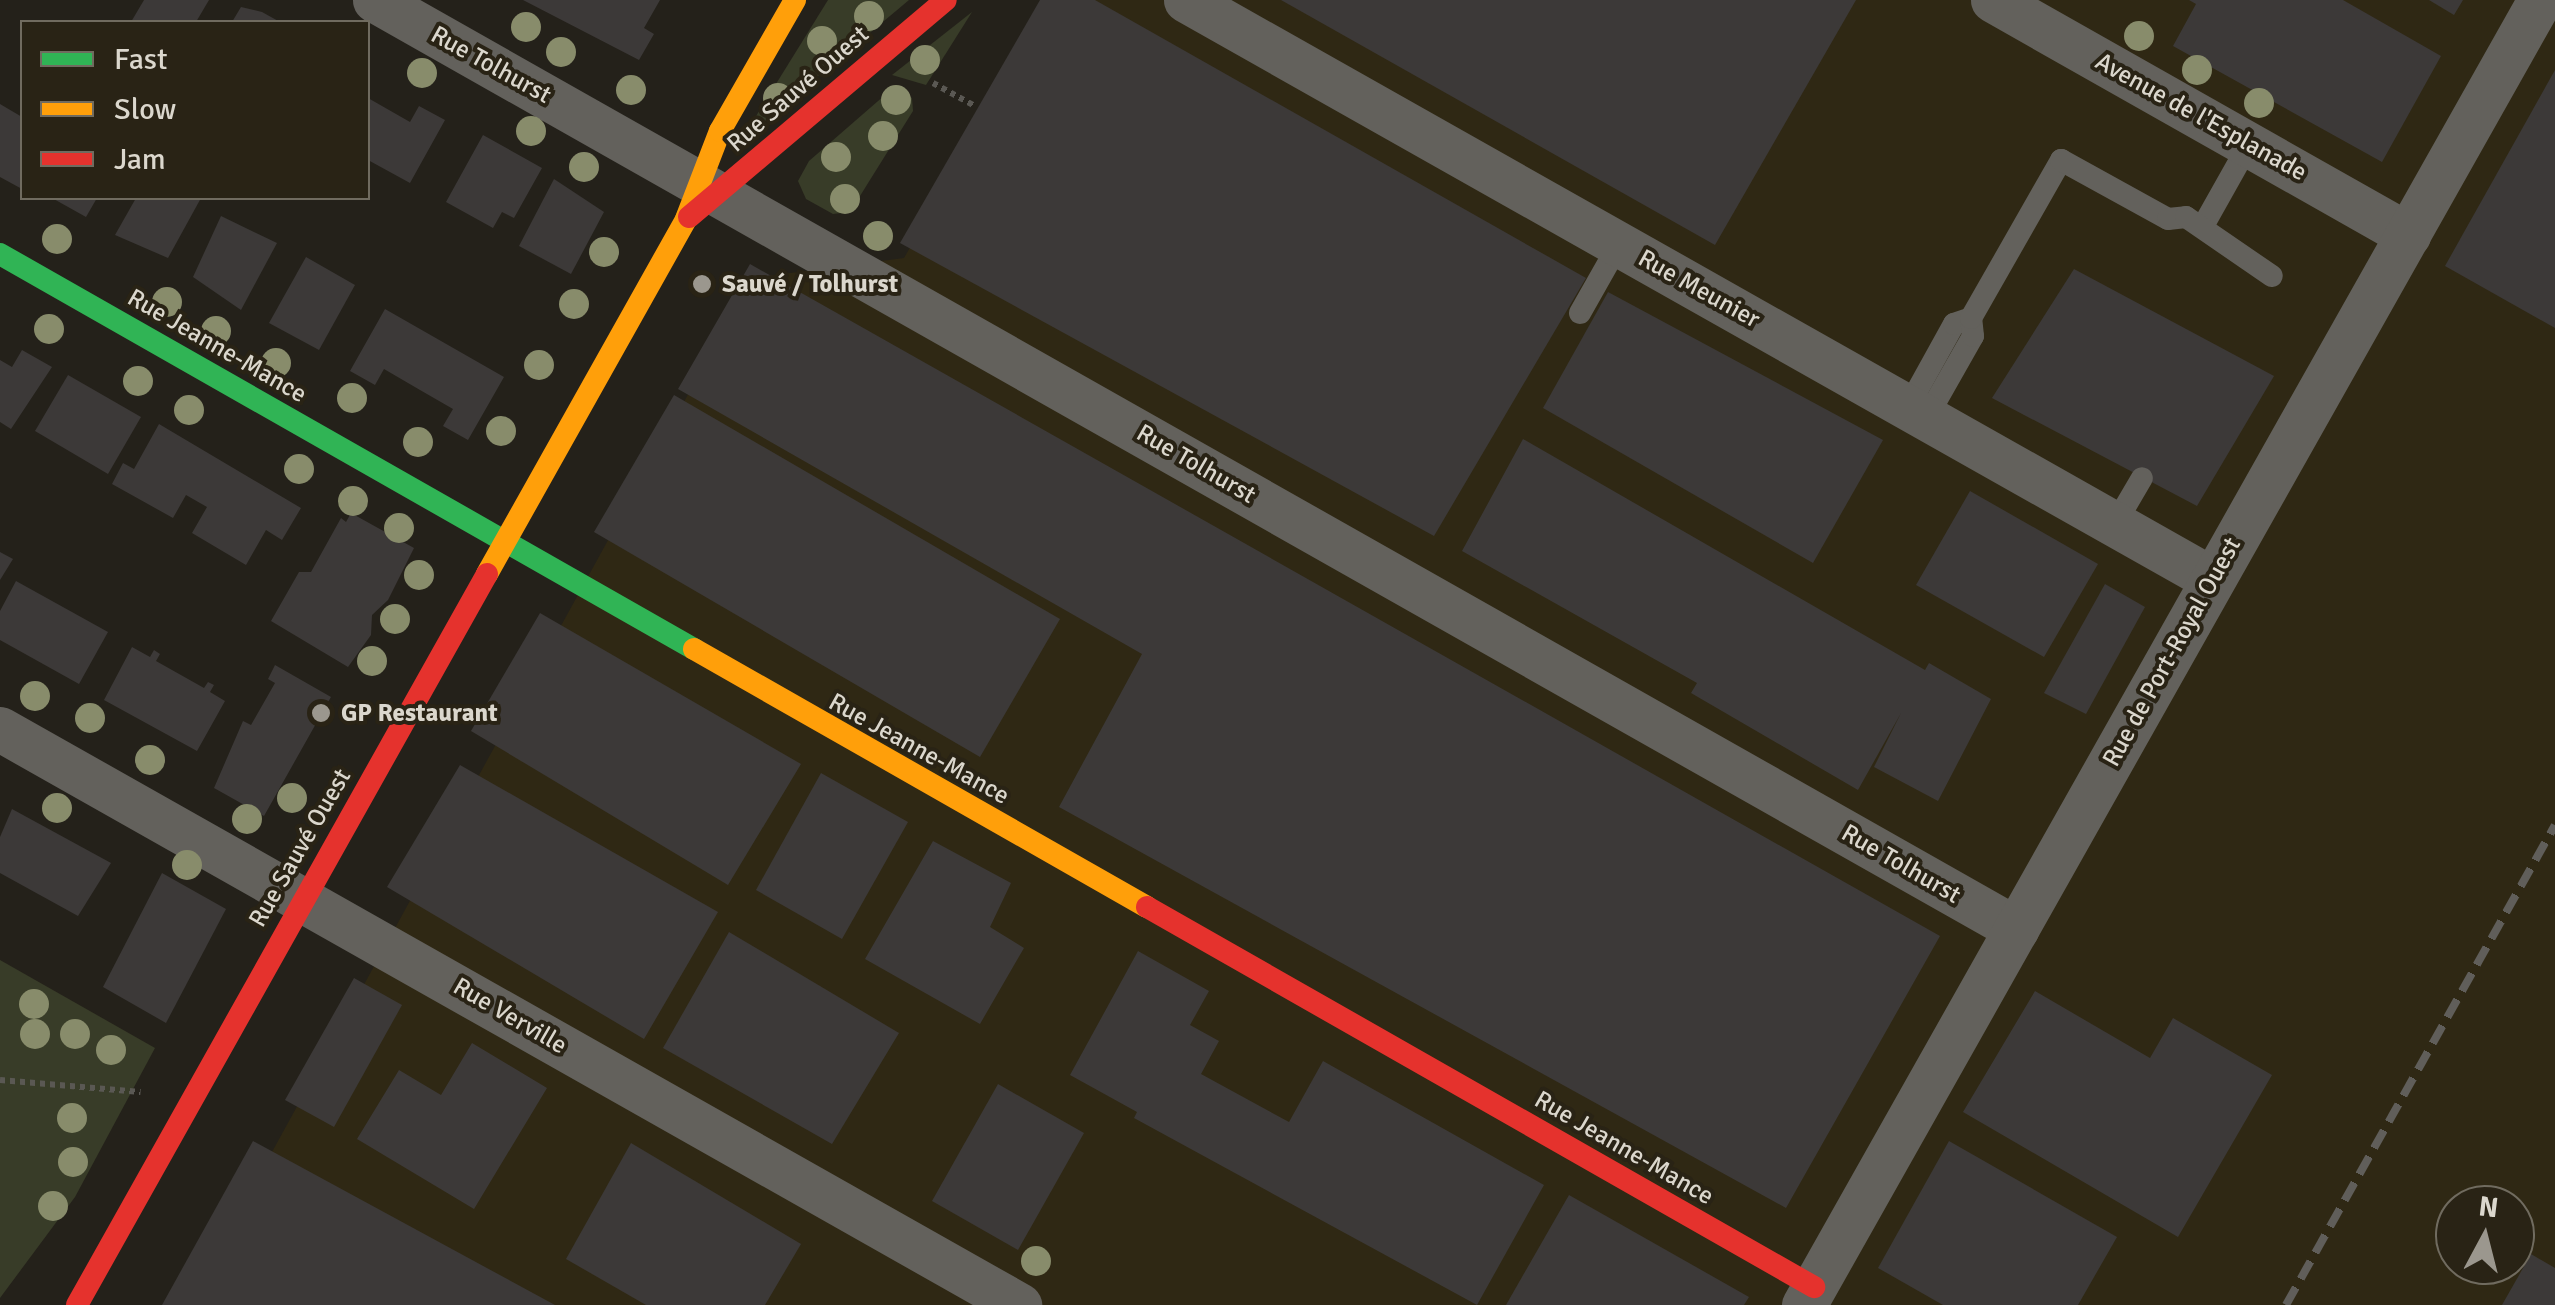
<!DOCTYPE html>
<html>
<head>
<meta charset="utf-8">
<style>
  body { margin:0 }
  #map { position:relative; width:2555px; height:1305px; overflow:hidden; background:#24211a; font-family:Signika,sans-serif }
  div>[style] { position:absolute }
  .built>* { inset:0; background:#2f2814 }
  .green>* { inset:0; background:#383c28 }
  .building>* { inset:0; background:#3c3938 }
  .path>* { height:6px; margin-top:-3px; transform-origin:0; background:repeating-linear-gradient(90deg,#5a5853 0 5px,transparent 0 10px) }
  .lane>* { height:22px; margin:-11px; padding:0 11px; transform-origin:11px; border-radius:11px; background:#63615c }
  .street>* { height:45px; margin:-22.5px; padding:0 22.5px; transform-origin:22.5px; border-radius:22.5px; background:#63615c }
  .fast>* { height:22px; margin:-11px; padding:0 11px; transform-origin:11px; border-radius:11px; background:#30b455 }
  .slow>* { height:22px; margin:-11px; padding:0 11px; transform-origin:11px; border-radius:11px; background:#ff9f0a }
  .jam>* { height:22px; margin:-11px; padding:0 11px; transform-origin:11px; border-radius:11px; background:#e5322d }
  .rail>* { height:8px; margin-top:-4px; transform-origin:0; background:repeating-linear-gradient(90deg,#605e5a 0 20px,transparent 0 30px) }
  .trees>* { width:30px; height:30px; margin:-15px; border-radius:50%; background:#888c6b }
  .dots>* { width:28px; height:28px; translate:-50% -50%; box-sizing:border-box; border:5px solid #292315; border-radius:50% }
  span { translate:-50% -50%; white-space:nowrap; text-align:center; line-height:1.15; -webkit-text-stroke:8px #292315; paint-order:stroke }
  .street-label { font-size:25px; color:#dbd7cd }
  .poi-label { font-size:25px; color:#dbd7cd; font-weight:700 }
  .left { translate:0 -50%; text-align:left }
  .legend { position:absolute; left:20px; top:20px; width:350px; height:180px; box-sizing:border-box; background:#292315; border:2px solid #706b5f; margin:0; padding:12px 18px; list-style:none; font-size:30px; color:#dbd7cd }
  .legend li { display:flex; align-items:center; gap:20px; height:50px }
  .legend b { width:50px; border:2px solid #706b5f }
  .north { position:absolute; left:2435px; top:1185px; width:100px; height:100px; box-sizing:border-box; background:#292315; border:2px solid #706b5f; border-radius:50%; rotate:7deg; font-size:28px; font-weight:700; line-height:40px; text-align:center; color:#dbd7cd }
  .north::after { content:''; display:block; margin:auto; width:35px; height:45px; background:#9b978e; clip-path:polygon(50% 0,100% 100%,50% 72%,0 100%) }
</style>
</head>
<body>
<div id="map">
  <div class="built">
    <i style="clip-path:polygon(evenodd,1053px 0,2555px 0,2555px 1305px,188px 1305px,752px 278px,904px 258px,1053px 0,2455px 1205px,2515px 1205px,2515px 1265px,2455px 1265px,2455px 1205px)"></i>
  </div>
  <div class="green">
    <i style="clip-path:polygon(828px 0,909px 0,740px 142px)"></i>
    <i style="clip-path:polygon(972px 12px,926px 85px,892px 75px)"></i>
    <i style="clip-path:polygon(893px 88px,912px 98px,913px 111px,850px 212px,833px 214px,806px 199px,798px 181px,809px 161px)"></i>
    <i style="clip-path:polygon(0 960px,155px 1048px,75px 1197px,0 1298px)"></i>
  </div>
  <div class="building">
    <i style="clip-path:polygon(144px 0,209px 0,196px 22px,131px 22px)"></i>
    <i style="clip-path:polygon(523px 0,660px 0,644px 28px,654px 34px,639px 60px)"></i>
    <i style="clip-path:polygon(1040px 0,1095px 0,1586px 278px,1434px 536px,900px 243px)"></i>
    <i style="clip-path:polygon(1281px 0,1856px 0,1715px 245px)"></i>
    <i style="clip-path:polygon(2189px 0,2343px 0,2441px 56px,2382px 162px,2173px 46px,2196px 4px)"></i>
    <i style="clip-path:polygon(2429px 0,2463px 0,2454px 15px)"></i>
    <i style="clip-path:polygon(241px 7px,262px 12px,280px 22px,232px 22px)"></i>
    <i style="clip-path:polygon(2555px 70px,2555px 328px,2445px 266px)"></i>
    <i style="clip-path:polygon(368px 98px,410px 122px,419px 106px,445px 120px,410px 183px,368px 160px)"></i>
    <i style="clip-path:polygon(0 104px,22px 117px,22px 189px,0 177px)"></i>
    <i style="clip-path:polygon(483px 135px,542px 168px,514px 218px,502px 212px,493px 228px,446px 202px)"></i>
    <i style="clip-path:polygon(554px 179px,604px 212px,571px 274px,519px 246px)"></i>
    <i style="clip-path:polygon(52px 198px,97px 198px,86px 217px)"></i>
    <i style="clip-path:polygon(136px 198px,201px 198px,168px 258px,115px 235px)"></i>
    <i style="clip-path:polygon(221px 216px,277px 243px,241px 310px,193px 277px)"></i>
    <i style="clip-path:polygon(306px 257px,355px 285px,319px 350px,269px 323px)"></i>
    <i style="clip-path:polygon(750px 264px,1940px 936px,1786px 1208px,1059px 807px,1142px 654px,678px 389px)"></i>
    <i style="clip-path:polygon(2074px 269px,2274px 376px,2197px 506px,1992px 398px)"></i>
    <i style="clip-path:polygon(1608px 292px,1883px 440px,1813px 563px,1543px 408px)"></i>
    <i style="clip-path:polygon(385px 309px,504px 377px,468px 440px,443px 426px,453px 409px,420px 390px,384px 369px,375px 385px,350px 371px)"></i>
    <i style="clip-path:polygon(22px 350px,52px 367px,11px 429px,0 422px,0 360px,12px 367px)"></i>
    <i style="clip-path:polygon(68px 375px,141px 417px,108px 474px,35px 431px)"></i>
    <i style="clip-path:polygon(674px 395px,1060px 619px,980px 757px,594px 532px)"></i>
    <i style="clip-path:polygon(159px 424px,301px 508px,282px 540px,266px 530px,246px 565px,192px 533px,207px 507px,186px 495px,173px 518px,112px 484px,123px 463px,134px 469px)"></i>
    <i style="clip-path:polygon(1523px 439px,1925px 670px,1929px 663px,1991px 699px,1938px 801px,1874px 767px,1901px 713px,1858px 790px,1691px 693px,1697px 683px,1462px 551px)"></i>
    <i style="clip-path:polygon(1970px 491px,2098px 564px,2044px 657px,1916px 585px)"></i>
    <i style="clip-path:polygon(351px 513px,414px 548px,388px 600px,372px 615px,371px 635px,348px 667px,271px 621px,299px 572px,311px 572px,341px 518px,346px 522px)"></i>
    <i style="clip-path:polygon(0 552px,13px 559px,0 580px)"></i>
    <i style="clip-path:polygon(16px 581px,108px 632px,79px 684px,0 640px,0 611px)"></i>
    <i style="clip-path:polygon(2105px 584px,2145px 607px,2086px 714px,2044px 693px)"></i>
    <i style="clip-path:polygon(540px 613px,801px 764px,728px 885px,471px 731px)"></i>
    <i style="clip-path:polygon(132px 647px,150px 657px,154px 650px,160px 654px,156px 661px,204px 688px,208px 682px,214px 685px,210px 692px,225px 701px,197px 751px,104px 700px)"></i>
    <i style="clip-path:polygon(275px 665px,331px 697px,264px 816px,214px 788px,243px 721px,251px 725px,275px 683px,268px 679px)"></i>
    <i style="clip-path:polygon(460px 765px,718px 912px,644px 1039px,387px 887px)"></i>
    <i style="clip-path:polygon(821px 773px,908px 822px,842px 939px,756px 890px)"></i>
    <i style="clip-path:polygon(12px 809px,111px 863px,78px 916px,0 873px,0 837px)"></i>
    <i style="clip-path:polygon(933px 841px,1011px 883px,990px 927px,1024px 948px,980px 1024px,865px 959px)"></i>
    <i style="clip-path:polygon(162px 873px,226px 909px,166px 1023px,103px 987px)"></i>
    <i style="clip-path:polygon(729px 932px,899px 1033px,832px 1144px,663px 1048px)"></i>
    <i style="clip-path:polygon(1138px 951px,1209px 991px,1190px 1025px,1219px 1041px,1201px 1074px,1289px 1122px,1323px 1061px,1544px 1185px,1477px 1305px,1134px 1118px,1137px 1112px,1070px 1075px)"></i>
    <i style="clip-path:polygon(354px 978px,402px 1005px,334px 1127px,285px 1100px)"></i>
    <i style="clip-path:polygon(2035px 991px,2150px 1058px,2173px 1018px,2272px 1075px,2178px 1237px,1963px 1112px)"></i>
    <i style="clip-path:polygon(472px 1043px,547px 1088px,474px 1209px,357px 1139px,399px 1070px,441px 1095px)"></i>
    <i style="clip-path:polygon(998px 1084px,1084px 1133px,1018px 1250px,932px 1201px)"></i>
    <i style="clip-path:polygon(253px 1141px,555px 1305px,162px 1305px)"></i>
    <i style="clip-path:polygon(1949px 1141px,2117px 1237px,2078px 1305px,1943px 1305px,1878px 1268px)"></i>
    <i style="clip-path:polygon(631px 1143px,801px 1244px,765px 1305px,646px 1305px,566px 1259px)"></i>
    <i style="clip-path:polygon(1569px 1195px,1749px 1297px,1744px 1305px,1506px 1305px)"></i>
    <i style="clip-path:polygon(2531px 1254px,2555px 1268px,2555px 1305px,2502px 1305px)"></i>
  </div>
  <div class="path">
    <i style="left:933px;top:83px;width:48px;rotate:28.7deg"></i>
    <i style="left:0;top:1080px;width:141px;rotate:4.9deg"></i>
  </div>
  <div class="lane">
    <i style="left:2203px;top:226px;width:94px;rotate:-60.7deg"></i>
    <i style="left:1580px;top:313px;width:79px;rotate:-60.5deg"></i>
    <i style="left:1908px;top:407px;width:95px;rotate:-61deg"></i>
    <i style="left:1954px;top:324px;width:18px;rotate:-19deg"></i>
    <i style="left:1927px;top:417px;width:93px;rotate:-60.4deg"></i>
    <i style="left:1973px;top:336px;width:18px;rotate:-96deg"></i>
    <i style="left:1971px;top:318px;width:182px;rotate:-60.3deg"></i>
    <i style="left:2061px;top:160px;width:122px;rotate:28.9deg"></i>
    <i style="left:2168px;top:219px;width:18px;rotate:-6deg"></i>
    <i style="left:2186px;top:217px;width:104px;rotate:34.5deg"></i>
    <i style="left:2115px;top:524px;width:53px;rotate:-59.6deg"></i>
  </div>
  <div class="street">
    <i style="left:375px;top:0;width:1886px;rotate:29.51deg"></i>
    <i style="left:1186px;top:0;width:1178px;rotate:29.44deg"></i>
    <i style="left:1993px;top:0;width:477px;rotate:29.5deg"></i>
    <i style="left:0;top:729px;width:1171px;rotate:29.48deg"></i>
    <i style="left:1804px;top:1305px;width:1498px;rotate:-60.58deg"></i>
  </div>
  <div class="fast">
    <i style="left:0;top:254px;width:799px;rotate:29.65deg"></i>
  </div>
  <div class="slow">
    <i style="left:487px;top:574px;width:407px;rotate:-60.7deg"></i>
    <i style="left:686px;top:219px;width:94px;rotate:-68.9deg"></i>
    <i style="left:720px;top:131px;width:151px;rotate:-60.2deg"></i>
    <i style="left:694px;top:649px;width:521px;rotate:29.66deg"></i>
  </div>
  <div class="jam">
    <i style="left:689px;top:217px;width:336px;rotate:-40.2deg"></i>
    <i style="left:1147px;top:907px;width:768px;rotate:29.67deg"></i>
    <i style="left:77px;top:1305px;width:838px;rotate:-60.71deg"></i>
  </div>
  <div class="rail">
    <i style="left:2286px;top:1305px;width:550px;rotate:-60.73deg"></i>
  </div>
  <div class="trees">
    <i style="left:869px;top:16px"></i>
    <i style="left:526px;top:27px"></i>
    <i style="left:2139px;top:36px"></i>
    <i style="left:822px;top:41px"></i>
    <i style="left:561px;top:52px"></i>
    <i style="left:925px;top:60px"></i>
    <i style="left:2197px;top:70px"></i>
    <i style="left:422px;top:73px"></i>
    <i style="left:631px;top:90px"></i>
    <i style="left:778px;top:98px"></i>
    <i style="left:896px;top:100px"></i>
    <i style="left:2259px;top:103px"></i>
    <i style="left:531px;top:131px"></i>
    <i style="left:883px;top:136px"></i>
    <i style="left:836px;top:157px"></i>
    <i style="left:584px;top:167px"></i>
    <i style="left:845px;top:199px"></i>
    <i style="left:878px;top:236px"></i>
    <i style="left:57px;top:239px"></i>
    <i style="left:604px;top:252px"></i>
    <i style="left:167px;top:302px"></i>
    <i style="left:574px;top:304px"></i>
    <i style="left:49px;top:329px"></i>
    <i style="left:216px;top:331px"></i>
    <i style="left:276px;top:363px"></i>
    <i style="left:539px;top:365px"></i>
    <i style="left:138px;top:381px"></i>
    <i style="left:352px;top:398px"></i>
    <i style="left:189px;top:410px"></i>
    <i style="left:501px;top:431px"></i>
    <i style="left:418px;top:442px"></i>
    <i style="left:299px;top:469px"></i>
    <i style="left:353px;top:501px"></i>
    <i style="left:399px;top:528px"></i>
    <i style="left:419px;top:575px"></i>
    <i style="left:395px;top:619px"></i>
    <i style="left:372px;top:661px"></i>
    <i style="left:35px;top:696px"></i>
    <i style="left:90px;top:718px"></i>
    <i style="left:150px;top:760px"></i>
    <i style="left:292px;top:798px"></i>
    <i style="left:57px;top:808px"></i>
    <i style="left:247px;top:819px"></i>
    <i style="left:187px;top:865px"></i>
    <i style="left:34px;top:1004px"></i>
    <i style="left:35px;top:1034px"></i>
    <i style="left:75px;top:1034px"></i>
    <i style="left:111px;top:1050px"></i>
    <i style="left:72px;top:1118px"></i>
    <i style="left:73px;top:1162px"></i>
    <i style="left:53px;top:1206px"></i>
    <i style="left:1036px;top:1261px"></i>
  </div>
  <div class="dots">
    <i style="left:702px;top:284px;background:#9b978e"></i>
    <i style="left:321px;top:713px;background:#9b978e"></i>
  </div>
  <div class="street-label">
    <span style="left:491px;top:65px;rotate:29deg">Rue Tolhurst</span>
    <span style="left:798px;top:89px;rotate:-41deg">Rue Sauvé Ouest</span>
    <span style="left:2201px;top:117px;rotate:29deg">Avenue de l'Esplanade</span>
    <span style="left:1699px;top:289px;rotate:29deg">Rue Meunier</span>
    <span style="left:217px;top:346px;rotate:30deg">Rue Jeanne-Mance</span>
    <span style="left:1196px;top:464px;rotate:30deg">Rue Tolhurst</span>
    <span style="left:2172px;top:652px;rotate:-61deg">Rue de Port-Royal Ouest</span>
    <span style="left:919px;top:749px;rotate:29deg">Rue Jeanne-Mance</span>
    <span style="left:300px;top:848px;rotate:-60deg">Rue Sauvé Ouest</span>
    <span style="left:1901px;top:864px;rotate:30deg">Rue Tolhurst</span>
    <span style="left:510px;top:1016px;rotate:30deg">Rue Verville</span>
    <span style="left:1624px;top:1148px;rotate:30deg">Rue Jeanne-Mance</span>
  </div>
  <div class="poi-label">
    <span class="left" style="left:722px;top:284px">Sauvé / Tolhurst</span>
    <span class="left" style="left:341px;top:713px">GP Restaurant</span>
  </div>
  <ul class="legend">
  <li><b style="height:12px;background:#30b455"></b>Fast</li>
  <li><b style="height:12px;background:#ff9f0a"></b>Slow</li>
  <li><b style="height:12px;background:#e5322d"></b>Jam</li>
  </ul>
  <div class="north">N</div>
</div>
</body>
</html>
